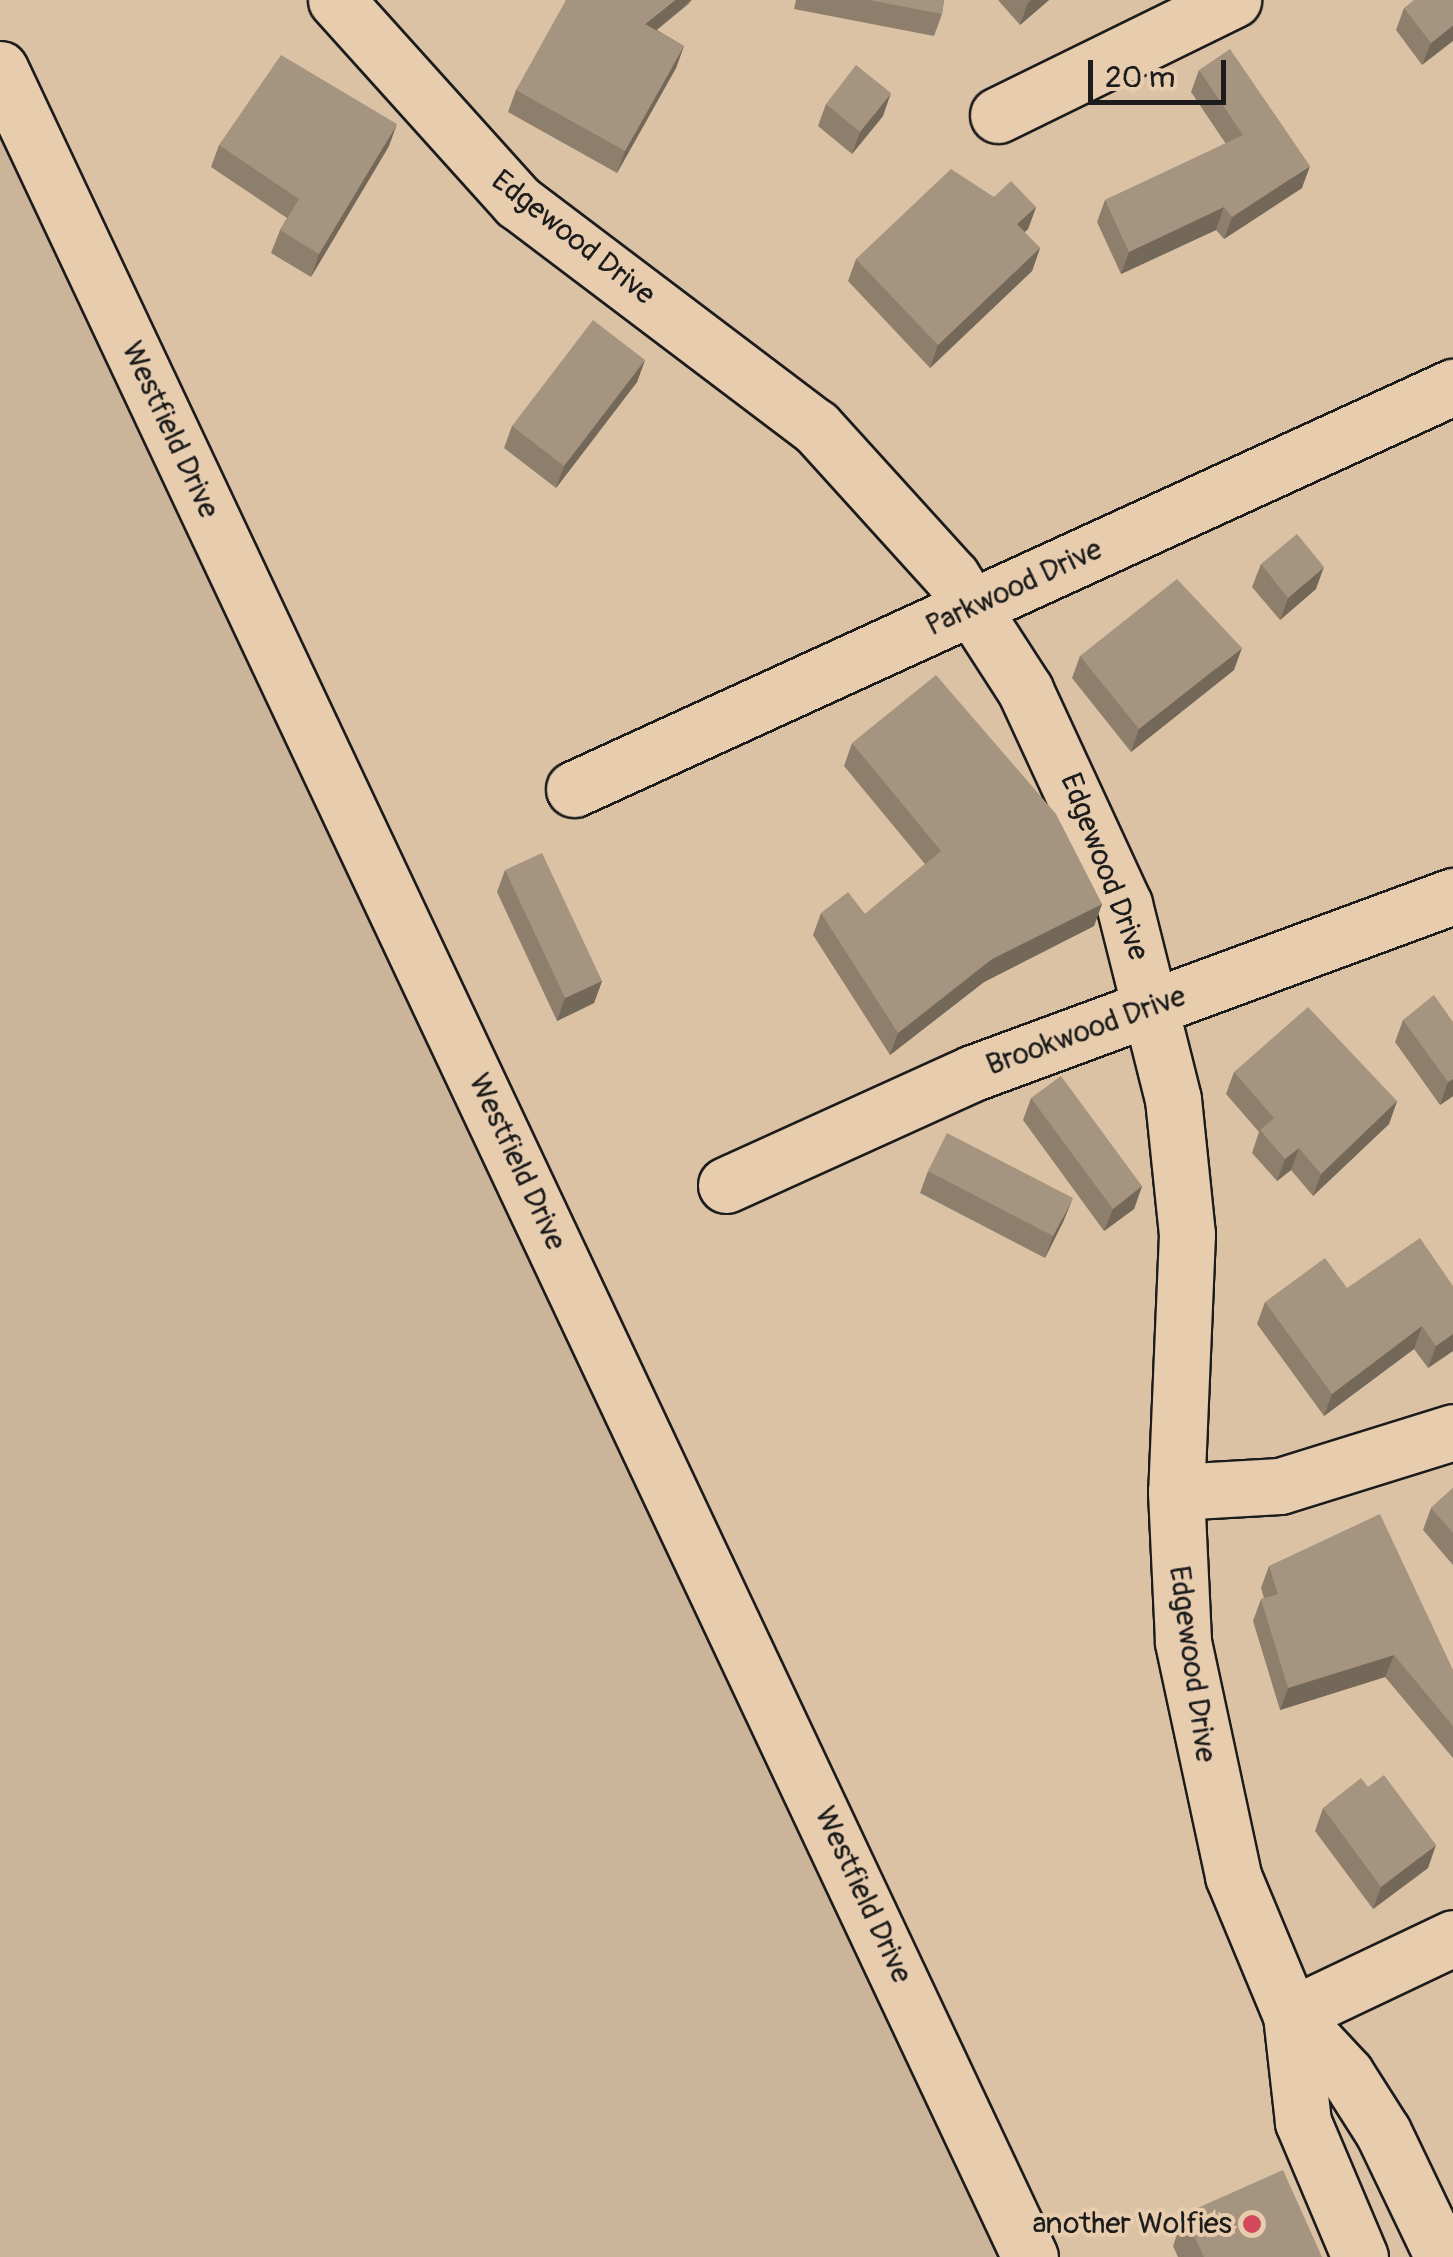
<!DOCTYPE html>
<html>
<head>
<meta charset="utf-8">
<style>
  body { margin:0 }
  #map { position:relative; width:1453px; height:2257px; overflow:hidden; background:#dbc2a5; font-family:Pangolin,sans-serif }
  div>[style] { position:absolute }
  .built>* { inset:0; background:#cbb49a }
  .roads { filter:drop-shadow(2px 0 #1c1c1c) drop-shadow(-2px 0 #1c1c1c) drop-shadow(0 2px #1c1c1c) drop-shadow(0 -2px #1c1c1c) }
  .minor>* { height:55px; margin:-27.5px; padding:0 27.5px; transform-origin:27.5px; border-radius:27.5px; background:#e7ccae }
  .wall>* { inset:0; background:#8e7f6d }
  .shaded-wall>* { inset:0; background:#746859 }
  .building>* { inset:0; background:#a5947f }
  .dots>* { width:28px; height:28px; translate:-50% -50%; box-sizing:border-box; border:5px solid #e7ccae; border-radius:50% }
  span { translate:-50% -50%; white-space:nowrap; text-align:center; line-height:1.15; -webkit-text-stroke:8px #e7ccae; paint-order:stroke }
  .street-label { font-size:30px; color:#1c1c1c }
  .poi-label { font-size:30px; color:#1c1c1c }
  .right { translate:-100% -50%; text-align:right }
  .scale { position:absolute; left:1088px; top:60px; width:138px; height:45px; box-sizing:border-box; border:5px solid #1c1c1c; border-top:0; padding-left:12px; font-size:30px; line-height:35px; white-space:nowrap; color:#1c1c1c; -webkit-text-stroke:8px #e7ccae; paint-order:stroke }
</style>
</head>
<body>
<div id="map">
  <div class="built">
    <i style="clip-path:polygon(0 59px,1028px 2257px,0 2257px)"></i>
  </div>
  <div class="roads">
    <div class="minor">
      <i style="left:336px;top:0;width:272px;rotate:48deg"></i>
      <i style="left:518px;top:202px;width:373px;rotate:37.1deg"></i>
      <i style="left:816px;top:427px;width:202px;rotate:47.8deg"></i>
      <i style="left:952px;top:577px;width:135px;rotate:57.1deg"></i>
      <i style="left:1025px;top:690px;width:236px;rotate:65.2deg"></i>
      <i style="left:1124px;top:904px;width:201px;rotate:75.9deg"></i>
      <i style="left:1173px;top:1099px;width:136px;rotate:84.1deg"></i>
      <i style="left:1187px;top:1234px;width:258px;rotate:92.4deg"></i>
      <i style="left:1176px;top:1492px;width:150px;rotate:87.3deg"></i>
      <i style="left:1183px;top:1642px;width:239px;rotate:77.9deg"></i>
      <i style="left:1233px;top:1876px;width:151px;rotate:67.4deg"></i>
      <i style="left:1291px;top:2015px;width:179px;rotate:-25.4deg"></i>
      <i style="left:0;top:69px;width:2418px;rotate:64.79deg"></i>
      <i style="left:998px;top:115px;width:262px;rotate:-26.1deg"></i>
      <i style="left:574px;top:789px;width:967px;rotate:-24.58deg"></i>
      <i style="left:726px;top:1185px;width:271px;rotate:-24.4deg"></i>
      <i style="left:973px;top:1073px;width:512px;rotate:-20.24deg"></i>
      <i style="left:1176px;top:1492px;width:104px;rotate:-3.3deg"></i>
      <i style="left:1280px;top:1486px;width:181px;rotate:-17.3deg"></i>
      <i style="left:1360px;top:2257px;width:147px;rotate:-112.9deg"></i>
      <i style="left:1303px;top:2122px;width:108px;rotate:-96.4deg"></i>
      <i style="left:1291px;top:2015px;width:81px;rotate:47deg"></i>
      <i style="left:1346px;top:2074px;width:69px;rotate:57.5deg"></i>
      <i style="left:1383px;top:2132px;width:139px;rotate:64.4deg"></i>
    </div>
  </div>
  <div class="wall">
    <i style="clip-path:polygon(796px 0,944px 0,942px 14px,934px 36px,794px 9px)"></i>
    <i style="clip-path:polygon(998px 0,1049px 0,1020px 25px)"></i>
    <i style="clip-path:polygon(1453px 0,1422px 65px,1396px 30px,1404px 8px)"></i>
    <i style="clip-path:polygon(691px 2px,657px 30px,684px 46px,676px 68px,617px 173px,508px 112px,516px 90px)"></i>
    <i style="clip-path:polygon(1199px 70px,1302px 188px,1224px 239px,1216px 230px,1121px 274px,1097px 222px,1105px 200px,1226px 144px,1191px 92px)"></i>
    <i style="clip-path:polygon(826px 104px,883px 116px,852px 154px,818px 126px)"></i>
    <i style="clip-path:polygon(219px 145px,389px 146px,311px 277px,271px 253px,280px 230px,287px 218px,211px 167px)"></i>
    <i style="clip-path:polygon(1036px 207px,1028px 229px,1024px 232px,1040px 248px,1032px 271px,930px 368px,848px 281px,856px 259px)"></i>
    <i style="clip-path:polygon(645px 360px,637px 382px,556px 488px,504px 448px,512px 426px)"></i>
    <i style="clip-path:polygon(1261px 564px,1316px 589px,1280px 620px,1252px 587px)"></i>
    <i style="clip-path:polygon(1080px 656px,1234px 670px,1131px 752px,1072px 678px)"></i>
    <i style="clip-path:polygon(852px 743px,1102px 904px,1094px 926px,984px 982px,890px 1055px,813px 935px,821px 913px,865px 914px,925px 864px,844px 766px)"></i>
    <i style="clip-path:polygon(505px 870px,602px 981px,594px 1003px,557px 1021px,497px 892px)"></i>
    <i style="clip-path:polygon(1403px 1020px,1453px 1022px,1453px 1096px,1440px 1105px,1395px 1042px)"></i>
    <i style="clip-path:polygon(1234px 1072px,1397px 1101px,1389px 1124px,1313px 1196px,1291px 1170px,1277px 1181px,1252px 1153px,1259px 1132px,1226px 1094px)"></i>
    <i style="clip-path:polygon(1031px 1098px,1142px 1186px,1134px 1209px,1104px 1231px,1023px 1120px)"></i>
    <i style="clip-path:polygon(928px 1171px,1064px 1220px,1045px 1258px,920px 1193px)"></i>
    <i style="clip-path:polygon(1453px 1286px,1453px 1351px,1428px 1368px,1414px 1349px,1324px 1416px,1257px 1324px,1265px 1302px,1347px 1288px)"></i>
    <i style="clip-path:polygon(1453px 1488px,1453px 1565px,1423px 1530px,1431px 1508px)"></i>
    <i style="clip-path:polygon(1269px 1566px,1453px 1670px,1453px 1758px,1385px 1677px,1280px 1710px,1253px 1621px,1261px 1599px,1264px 1598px,1261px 1588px)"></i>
    <i style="clip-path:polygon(1368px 1787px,1428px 1868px,1373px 1909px,1315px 1831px,1323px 1808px)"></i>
    <i style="clip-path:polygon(1184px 2214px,1322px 2257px,1178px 2257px,1173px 2246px)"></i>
  </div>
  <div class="shaded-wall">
    <i style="clip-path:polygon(675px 0,692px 0,637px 46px,645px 24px)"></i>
    <i style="clip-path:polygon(1031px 0,1049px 0,1020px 25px,1028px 3px)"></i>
    <i style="clip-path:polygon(1453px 25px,1453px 41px,1422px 65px,1431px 43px)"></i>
    <i style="clip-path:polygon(684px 46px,676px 68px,617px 173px,625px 151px)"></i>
    <i style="clip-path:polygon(891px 93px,883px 116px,852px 154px,860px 132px)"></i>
    <i style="clip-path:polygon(397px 124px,389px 146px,311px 277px,319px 254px)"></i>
    <i style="clip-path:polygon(1310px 166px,1302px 188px,1224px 239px,1232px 217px)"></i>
    <i style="clip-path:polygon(1036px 207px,1028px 229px,1009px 247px,1017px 224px)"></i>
    <i style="clip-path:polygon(1224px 207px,1216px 230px,1121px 274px,1129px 252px)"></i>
    <i style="clip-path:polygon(1040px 248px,1032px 271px,930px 368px,938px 345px)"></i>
    <i style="clip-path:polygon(645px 360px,637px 382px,556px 488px,564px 466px)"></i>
    <i style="clip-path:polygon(1324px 567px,1316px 589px,1280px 620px,1288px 598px)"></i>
    <i style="clip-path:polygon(1242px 648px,1234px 670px,1131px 752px,1139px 729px)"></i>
    <i style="clip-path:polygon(1102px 904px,1094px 926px,984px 982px,890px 1055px,898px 1033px,992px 959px)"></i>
    <i style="clip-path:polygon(602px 981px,594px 1003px,557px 1021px,565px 998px)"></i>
    <i style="clip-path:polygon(1453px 1079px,1453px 1096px,1440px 1105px,1448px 1082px)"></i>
    <i style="clip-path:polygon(1397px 1101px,1389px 1124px,1313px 1196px,1321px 1174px)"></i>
    <i style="clip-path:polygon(1299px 1148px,1291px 1170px,1277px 1181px,1285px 1159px)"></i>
    <i style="clip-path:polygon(1142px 1186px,1134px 1209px,1104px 1231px,1113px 1209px)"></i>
    <i style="clip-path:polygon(1073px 1198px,1064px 1220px,1045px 1258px,1053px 1236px)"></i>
    <i style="clip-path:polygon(1422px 1326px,1414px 1349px,1324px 1416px,1332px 1394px)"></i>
    <i style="clip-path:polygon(1453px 1334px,1453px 1351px,1428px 1368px,1436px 1346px)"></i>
    <i style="clip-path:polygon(1394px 1655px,1385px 1677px,1280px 1710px,1288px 1688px)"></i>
    <i style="clip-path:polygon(1436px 1845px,1428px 1868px,1373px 1909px,1381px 1887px)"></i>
  </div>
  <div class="building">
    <i style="clip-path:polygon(566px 0,675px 0,645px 24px,684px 46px,625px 151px,516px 90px)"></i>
    <i style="clip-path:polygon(869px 0,944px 0,942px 14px)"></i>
    <i style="clip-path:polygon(1414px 0,1453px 0,1453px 25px,1431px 43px,1404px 8px)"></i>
    <i style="clip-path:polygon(1230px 49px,1310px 166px,1232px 217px,1224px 207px,1129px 252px,1105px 200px,1243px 135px,1199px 70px)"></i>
    <i style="clip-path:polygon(281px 55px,397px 124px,319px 254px,280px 230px,299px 199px,219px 145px)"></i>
    <i style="clip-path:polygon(856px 65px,891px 93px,860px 132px,826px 104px)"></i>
    <i style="clip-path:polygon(951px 169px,994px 197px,1011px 181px,1036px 207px,1017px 224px,1040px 248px,938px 345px,856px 259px)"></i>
    <i style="clip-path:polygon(593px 320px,645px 360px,564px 466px,512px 426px)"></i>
    <i style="clip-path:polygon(1297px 534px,1324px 567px,1288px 598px,1261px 564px)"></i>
    <i style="clip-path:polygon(1177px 579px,1242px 648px,1139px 729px,1080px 656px)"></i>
    <i style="clip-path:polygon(936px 675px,1056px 814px,1102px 904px,992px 959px,898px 1033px,821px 913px,848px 892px,865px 914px,941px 851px,852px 743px)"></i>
    <i style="clip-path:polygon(542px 853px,602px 981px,565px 998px,505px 870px)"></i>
    <i style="clip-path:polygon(1434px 995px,1453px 1022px,1453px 1079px,1448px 1082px,1403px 1020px)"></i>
    <i style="clip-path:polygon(1308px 1007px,1397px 1101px,1321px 1174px,1299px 1148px,1285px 1159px,1260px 1130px,1274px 1118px,1234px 1072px)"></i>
    <i style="clip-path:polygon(1061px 1076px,1142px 1186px,1113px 1209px,1031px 1098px)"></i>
    <i style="clip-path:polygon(947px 1133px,1073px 1198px,1053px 1236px,928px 1171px)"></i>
    <i style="clip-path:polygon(1420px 1238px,1453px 1286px,1453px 1334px,1436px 1346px,1422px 1326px,1332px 1394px,1265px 1302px,1325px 1258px,1347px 1288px)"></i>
    <i style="clip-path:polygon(1453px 1488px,1453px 1533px,1431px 1508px)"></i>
    <i style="clip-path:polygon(1380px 1514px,1453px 1670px,1453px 1726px,1394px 1655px,1288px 1688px,1261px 1599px,1278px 1594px,1269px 1566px)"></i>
    <i style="clip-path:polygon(1384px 1775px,1436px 1845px,1381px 1887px,1323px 1808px,1361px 1778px,1368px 1787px)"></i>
    <i style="clip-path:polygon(1283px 2170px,1322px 2257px,1204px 2257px,1184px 2214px)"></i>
  </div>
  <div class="dots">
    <i style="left:1252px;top:2224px;background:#d1495b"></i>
  </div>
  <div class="street-label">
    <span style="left:573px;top:238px;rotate:38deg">Edgewood Drive</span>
    <span style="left:170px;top:430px;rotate:65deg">Westfield Drive</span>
    <span style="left:1014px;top:588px;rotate:-25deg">Parkwood Drive</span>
    <span style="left:1104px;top:867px;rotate:69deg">Edgewood Drive</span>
    <span style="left:1086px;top:1031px;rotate:-20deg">Brookwood Drive</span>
    <span style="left:517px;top:1162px;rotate:65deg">Westfield Drive</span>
    <span style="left:1192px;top:1664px;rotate:82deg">Edgewood Drive</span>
    <span style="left:863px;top:1895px;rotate:65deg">Westfield Drive</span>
  </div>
  <div class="poi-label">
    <span class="right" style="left:1232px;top:2224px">another Wolfies</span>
  </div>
  <div class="scale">20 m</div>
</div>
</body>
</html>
